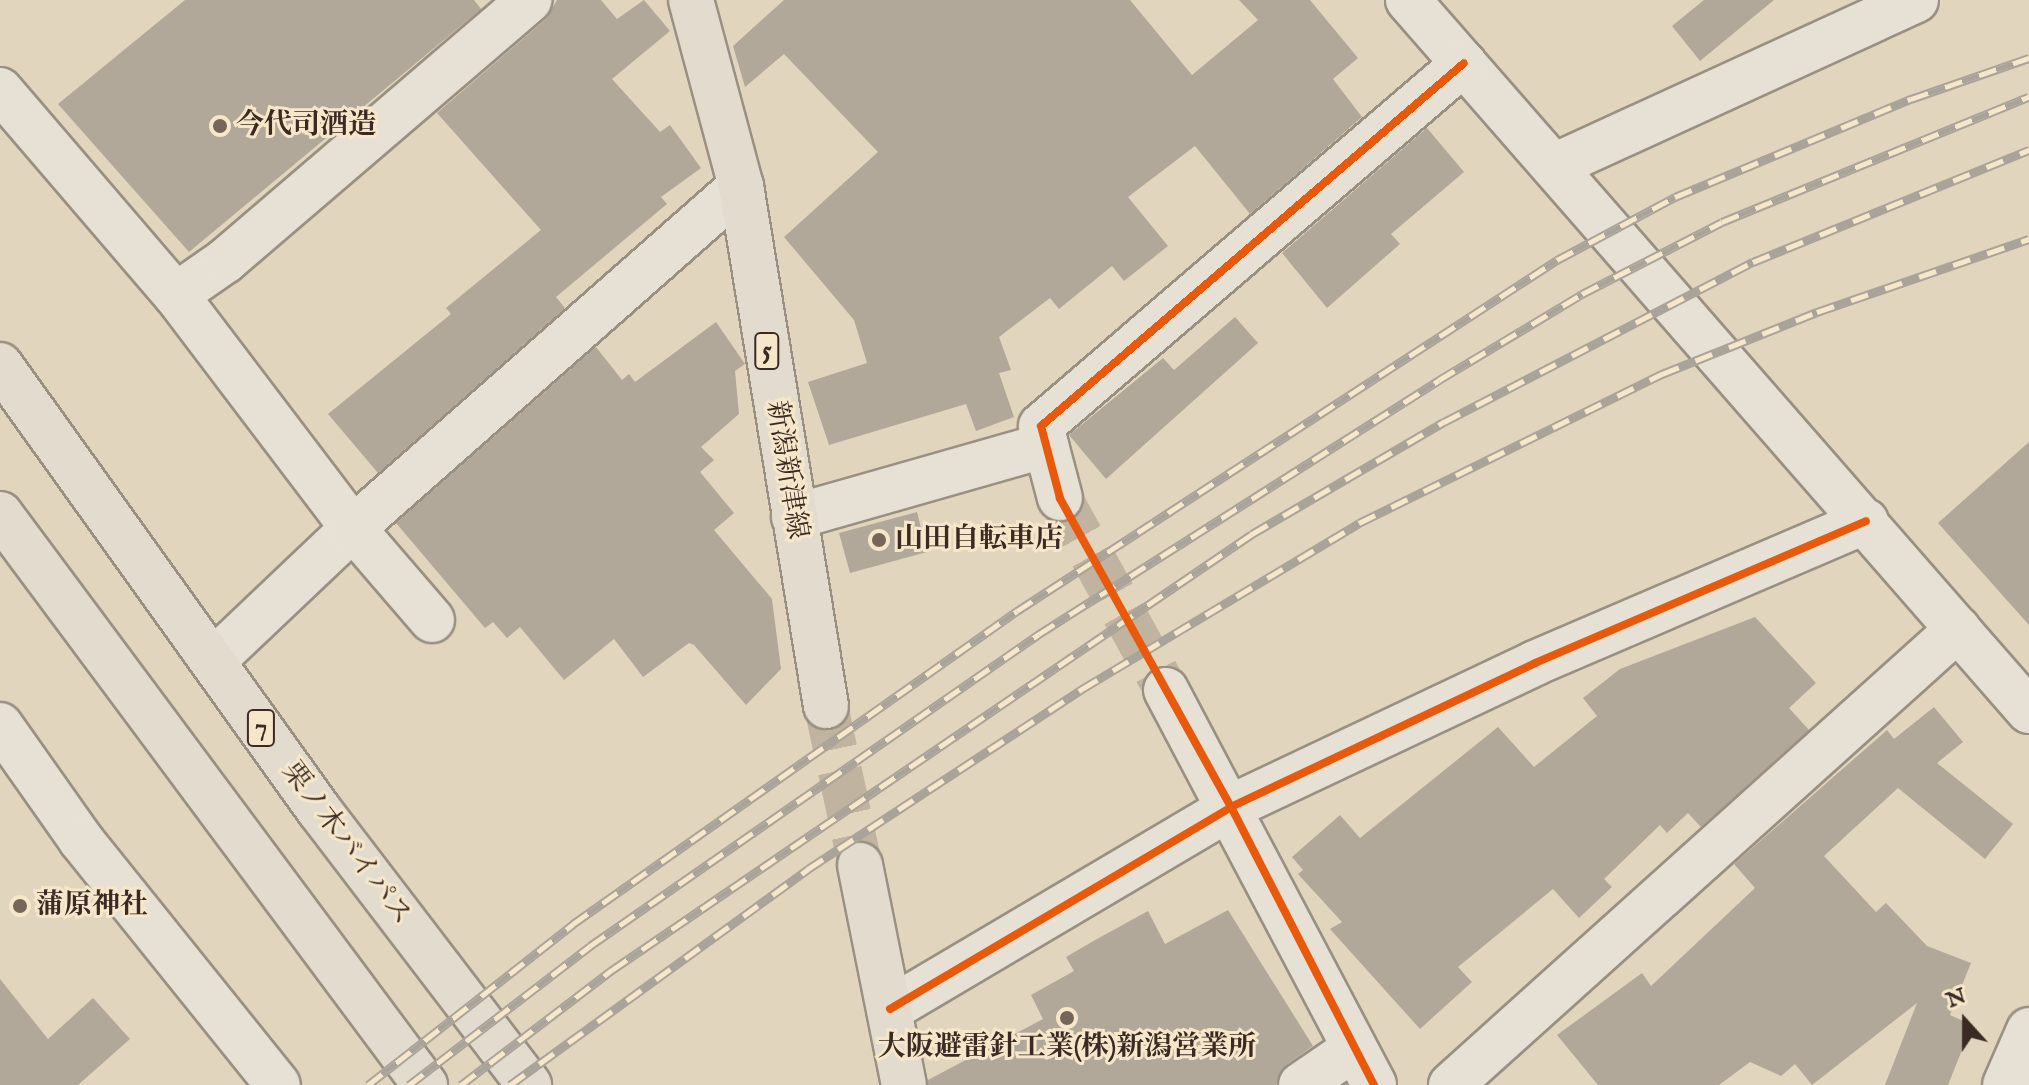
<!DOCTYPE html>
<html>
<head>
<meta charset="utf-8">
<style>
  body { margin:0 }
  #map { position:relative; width:2029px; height:1085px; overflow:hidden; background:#e2d5be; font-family:"IM FELL English","Noto Serif JP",serif }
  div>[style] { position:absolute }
  .building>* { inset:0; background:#b2a899 }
  .minor-tunnel>* { height:44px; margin-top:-22px; transform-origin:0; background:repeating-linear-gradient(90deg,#c0b39f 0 44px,transparent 0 66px) }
  .major-tunnel>* { height:44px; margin-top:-22px; transform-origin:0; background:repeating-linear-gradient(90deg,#c0b39f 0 44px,transparent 0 66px) }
  .roads { filter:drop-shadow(2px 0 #999082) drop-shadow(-2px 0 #999082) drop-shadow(0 2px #999082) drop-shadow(0 -2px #999082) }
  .minor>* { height:44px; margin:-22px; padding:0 22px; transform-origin:22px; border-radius:22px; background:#e7e1d5 }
  .major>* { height:44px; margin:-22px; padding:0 22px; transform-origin:22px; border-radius:22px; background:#e3dcce }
  .highway>* { height:44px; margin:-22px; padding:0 22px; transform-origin:22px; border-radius:22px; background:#e3dcce }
  .rail>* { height:9px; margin-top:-4.5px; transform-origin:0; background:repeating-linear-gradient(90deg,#f6e7cb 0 18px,#aaa399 0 36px); box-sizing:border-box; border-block:2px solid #aaa399 }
  .cycleway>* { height:8px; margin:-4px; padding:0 4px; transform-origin:4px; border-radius:4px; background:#e8590c }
  .dots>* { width:22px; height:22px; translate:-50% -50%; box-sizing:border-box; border:4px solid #f6e7cb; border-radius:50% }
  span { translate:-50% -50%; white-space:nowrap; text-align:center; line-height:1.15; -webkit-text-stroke:6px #f6e7cb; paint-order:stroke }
  .shield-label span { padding:2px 6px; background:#f6e7cb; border:2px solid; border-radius:6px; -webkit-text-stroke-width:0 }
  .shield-label { font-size:26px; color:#3a2a23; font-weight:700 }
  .poi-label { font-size:28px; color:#3a2a23; font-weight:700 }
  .left { translate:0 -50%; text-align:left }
  .street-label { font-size:28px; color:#3a2a23 }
  .north { position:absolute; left:1925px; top:981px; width:80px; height:80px; -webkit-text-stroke:6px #f6e7cb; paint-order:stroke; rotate:339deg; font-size:22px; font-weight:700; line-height:32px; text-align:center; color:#3a2a23 }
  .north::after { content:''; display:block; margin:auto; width:28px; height:36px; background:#3a2a23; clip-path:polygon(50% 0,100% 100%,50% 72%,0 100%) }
</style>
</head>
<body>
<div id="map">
  <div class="building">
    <i style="clip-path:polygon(185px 0,474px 0,481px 9px,189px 252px,58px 104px)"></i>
    <i style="clip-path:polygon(557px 0,601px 0,617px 19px,644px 0,670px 31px,612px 79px,660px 132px,670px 125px,701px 168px,661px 197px,667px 204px,556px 297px,565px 308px,378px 473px,328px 414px,451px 314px,446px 308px,541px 230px,437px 113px,546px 19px)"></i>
    <i style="clip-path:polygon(784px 0,1130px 0,1192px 75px,1258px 20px,1239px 0,1310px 0,1358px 58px,1333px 79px,1362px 117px,1250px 214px,1195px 146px,1128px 197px,1168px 246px,1124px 281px,1112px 266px,1059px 309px,1050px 298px,999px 337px,1011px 370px,999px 373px,1014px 417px,976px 431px,966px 404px,829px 445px,808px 382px,867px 363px,854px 320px,784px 237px,878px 152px,784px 54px,745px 87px,733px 46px)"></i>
    <i style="clip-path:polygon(1704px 0,1774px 0,1700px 61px,1672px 26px)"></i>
    <i style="clip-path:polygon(1427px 128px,1464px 172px,1391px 234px,1400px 244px,1327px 308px,1282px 253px)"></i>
    <i style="clip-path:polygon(1235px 317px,1258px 343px,1106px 479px,1069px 435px,1163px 358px,1174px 370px)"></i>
    <i style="clip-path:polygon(716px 322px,745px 364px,735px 371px,739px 414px,701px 447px,714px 460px,700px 472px,734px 513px,714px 530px,772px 599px,781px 669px,746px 705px,694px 645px,689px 643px,643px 677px,614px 639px,564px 680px,520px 627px,507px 638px,493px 622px,485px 628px,396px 523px,596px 347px,622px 380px,629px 374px,635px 382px)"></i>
    <i style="clip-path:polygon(2029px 442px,2029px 625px,1938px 523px)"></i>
    <i style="clip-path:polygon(917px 512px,927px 552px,850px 573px,839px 533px)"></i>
    <i style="clip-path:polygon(1755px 617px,1816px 683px,1789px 708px,1809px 730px,1701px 827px,1688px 813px,1667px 833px,1660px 825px,1604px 879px,1612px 887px,1579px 918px,1553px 889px,1458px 967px,1472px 982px,1420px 1029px,1330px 929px,1342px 922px,1298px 874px,1303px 870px,1292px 857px,1340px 815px,1360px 838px,1498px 727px,1534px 767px,1597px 716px,1583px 698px,1620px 669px)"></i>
    <i style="clip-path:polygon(1934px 707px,1963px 742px,1937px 763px,2013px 824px,1985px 859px,1898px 788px,1824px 856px,1876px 912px,1886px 903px,1927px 946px,1971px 963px,1950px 1015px,1972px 1025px,1948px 1085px,1885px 1085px,1917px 1003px,1812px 1085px,1795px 1064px,1781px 1076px,1750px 1062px,1719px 1085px,1598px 1085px,1557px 1035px,1642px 973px,1651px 986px,1755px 888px,1734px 864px,1887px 730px,1894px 739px)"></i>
    <i style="clip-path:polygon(1228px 910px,1313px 1046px,1286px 1065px,1276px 1085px,928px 1085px,928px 1080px,1043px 1019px,1031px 995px,1074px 971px,1066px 957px,1097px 939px,1148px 911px,1165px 944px)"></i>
    <i style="clip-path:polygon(0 979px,48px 1039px,93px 998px,130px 1039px,78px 1085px,0 1085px)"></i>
  </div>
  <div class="minor-tunnel">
    <i style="left:1060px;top:498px;width:219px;rotate:61.1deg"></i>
  </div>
  <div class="major-tunnel">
    <i style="left:826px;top:706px;width:163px;rotate:77.9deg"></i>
  </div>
  <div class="roads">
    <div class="minor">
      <i style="left:1408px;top:0;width:944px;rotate:48.87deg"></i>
      <i style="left:0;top:90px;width:270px;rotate:49.4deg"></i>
      <i style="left:176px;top:295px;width:60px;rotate:-34.8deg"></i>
      <i style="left:225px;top:261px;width:401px;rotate:-40.6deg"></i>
      <i style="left:1554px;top:166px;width:398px;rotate:-24.6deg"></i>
      <i style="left:176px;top:295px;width:293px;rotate:52.8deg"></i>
      <i style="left:353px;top:528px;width:193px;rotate:136.5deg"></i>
      <i style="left:1060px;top:498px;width:74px;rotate:-104.8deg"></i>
      <i style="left:1041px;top:426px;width:557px;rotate:-40.63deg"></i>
      <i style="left:794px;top:517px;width:262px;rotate:-15.9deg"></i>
      <i style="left:432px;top:620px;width:121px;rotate:-130.7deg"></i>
      <i style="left:353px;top:528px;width:517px;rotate:-41.39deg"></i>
      <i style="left:1166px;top:690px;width:446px;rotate:62.2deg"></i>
      <i style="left:0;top:725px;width:141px;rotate:54.8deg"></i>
      <i style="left:81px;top:840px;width:314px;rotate:51.2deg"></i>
      <i style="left:890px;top:1009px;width:396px;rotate:-30.6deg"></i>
      <i style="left:1231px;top:807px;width:336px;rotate:-25.3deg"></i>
      <i style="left:1535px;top:663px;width:360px;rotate:-23.2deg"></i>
      <i style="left:1301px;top:1085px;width:62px;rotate:-34.5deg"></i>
      <i style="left:1451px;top:1085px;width:682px;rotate:-41.97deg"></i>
      <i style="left:2005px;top:1085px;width:60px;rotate:-66.4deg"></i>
    </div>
    <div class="major">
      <i style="left:691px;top:0;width:193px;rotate:75deg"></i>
      <i style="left:741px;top:186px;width:527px;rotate:80.72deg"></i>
      <i style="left:860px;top:865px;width:224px;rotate:78.7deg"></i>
    </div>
    <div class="highway">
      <i style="left:0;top:365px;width:548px;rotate:54.37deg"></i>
      <i style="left:319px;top:810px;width:346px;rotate:52.6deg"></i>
      <i style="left:0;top:514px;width:712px;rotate:53.34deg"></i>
    </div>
  </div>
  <div class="rail">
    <i style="left:368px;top:1085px;width:261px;rotate:-38.1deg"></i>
    <i style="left:573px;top:924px;width:543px;rotate:-35.18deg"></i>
    <i style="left:1017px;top:611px;width:644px;rotate:-33.02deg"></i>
    <i style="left:1557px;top:260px;width:134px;rotate:-28.1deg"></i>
    <i style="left:1675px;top:197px;width:256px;rotate:-22.6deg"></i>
    <i style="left:1911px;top:99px;width:125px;rotate:-19.2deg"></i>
    <i style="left:409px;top:1085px;width:228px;rotate:-37.5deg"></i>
    <i style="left:590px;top:946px;width:547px;rotate:-34.79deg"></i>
    <i style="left:1039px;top:634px;width:474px;rotate:-32.4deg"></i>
    <i style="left:1439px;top:380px;width:167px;rotate:-31deg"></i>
    <i style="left:1582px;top:294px;width:157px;rotate:-27.2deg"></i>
    <i style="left:1722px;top:222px;width:331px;rotate:-22.2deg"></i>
    <i style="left:461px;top:1085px;width:190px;rotate:-37.3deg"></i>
    <i style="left:612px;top:970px;width:774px;rotate:-34.26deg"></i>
    <i style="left:1252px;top:534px;width:222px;rotate:-30.3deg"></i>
    <i style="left:1444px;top:422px;width:348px;rotate:-27.4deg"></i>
    <i style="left:1753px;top:262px;width:298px;rotate:-22.1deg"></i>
    <i style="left:510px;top:1085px;width:368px;rotate:-35.9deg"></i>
    <i style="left:808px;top:869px;width:328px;rotate:-33.3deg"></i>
    <i style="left:1082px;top:689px;width:323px;rotate:-30.9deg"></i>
    <i style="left:1359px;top:523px;width:338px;rotate:-26.2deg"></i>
    <i style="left:1662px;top:374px;width:167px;rotate:-21.8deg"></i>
    <i style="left:1817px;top:312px;width:224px;rotate:-19deg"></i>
  </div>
  <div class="cycleway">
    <i style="left:890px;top:1009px;width:396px;rotate:-30.6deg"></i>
    <i style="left:1231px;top:807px;width:336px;rotate:-25.3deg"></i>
    <i style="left:1535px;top:663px;width:360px;rotate:-23.2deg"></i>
    <i style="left:1374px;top:1085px;width:313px;rotate:-117.2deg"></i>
    <i style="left:1231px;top:807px;width:353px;rotate:-119deg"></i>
    <i style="left:1060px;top:498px;width:74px;rotate:-104.8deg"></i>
    <i style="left:1041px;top:426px;width:557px;rotate:-40.63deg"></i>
  </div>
  <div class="dots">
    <i style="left:220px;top:126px;background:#756659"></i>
    <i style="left:879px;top:540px;background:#756659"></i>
    <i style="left:20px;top:906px;background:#756659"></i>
    <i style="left:1067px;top:1018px;background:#756659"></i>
  </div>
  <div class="shield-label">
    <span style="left:767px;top:351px">5</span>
    <span style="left:261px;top:728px">7</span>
  </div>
  <div class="poi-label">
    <span class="left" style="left:236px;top:126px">今代司酒造</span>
    <span class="left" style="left:895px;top:540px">山田自転車店</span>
    <span class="left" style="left:36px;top:906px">蒲原神社</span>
    <span style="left:1067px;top:1048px">大阪避雷針工業(株)新潟営業所</span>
  </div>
  <div class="street-label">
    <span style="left:786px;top:470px;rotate:81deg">新潟新津線</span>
    <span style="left:346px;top:844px;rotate:53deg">栗ノ木バイパス</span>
  </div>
  <div class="north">N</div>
</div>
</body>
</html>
